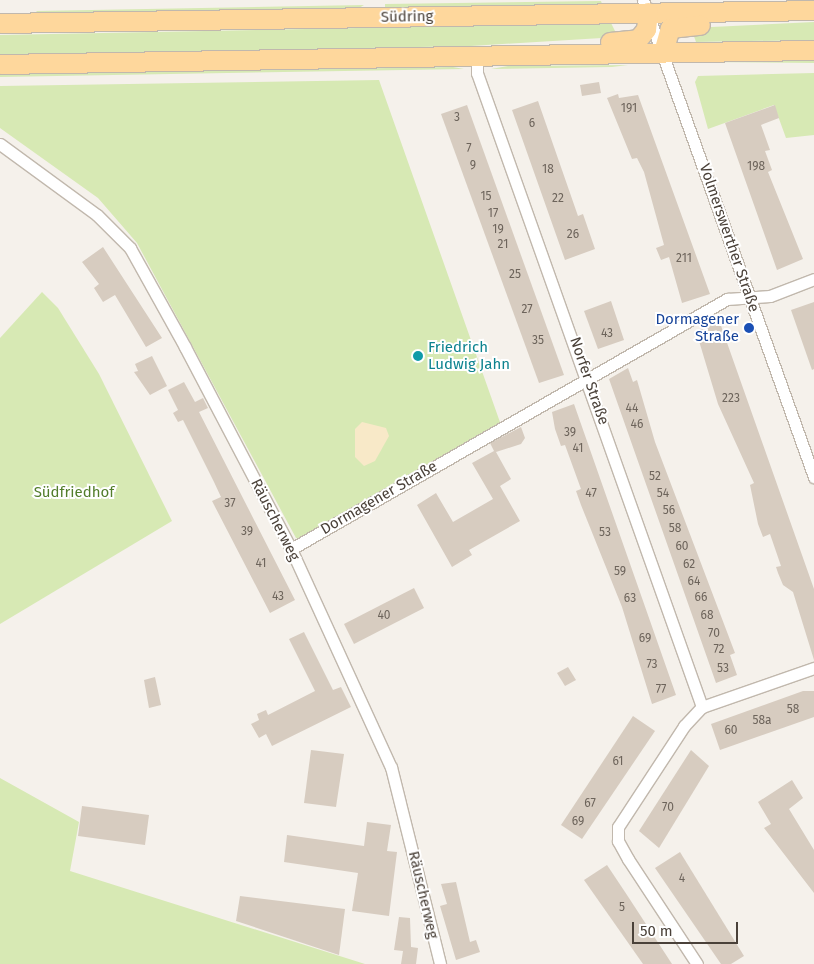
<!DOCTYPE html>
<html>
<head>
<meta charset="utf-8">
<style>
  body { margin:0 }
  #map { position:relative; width:814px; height:964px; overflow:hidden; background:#f5f1eb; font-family:"Fira Sans",sans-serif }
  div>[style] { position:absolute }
  .green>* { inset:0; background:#d7e9b4 }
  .sand>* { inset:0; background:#f8e9c8 }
  .building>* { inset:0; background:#d7ccc0 }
  .roads { filter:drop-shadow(1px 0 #c1b8ad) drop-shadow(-1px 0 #c1b8ad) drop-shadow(0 1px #c1b8ad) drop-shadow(0 -1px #c1b8ad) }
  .street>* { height:11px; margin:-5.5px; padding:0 5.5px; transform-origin:5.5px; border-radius:5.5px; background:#fff }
  .primary>* { height:19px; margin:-9.5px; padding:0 9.5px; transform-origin:9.5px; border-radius:9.5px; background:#fed79c }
  .dots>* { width:14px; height:14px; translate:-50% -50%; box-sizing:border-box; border:2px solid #fff; border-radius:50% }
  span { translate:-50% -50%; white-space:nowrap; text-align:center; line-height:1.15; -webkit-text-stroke:4px #fff; paint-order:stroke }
  .number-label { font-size:12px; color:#6d645b }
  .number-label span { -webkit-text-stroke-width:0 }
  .street-label { font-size:15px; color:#4a4139 }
  .transit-label { font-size:15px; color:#164399 }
  .right { translate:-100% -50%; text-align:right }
  .culture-label { font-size:15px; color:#0d838f }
  .left { translate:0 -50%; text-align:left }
  .park-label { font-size:15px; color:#527d2b }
  .scale { position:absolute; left:632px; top:922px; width:106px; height:22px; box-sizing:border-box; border:2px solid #4a4139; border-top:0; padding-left:6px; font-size:15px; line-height:18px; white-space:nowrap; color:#4a4139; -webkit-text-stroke:4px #fff; paint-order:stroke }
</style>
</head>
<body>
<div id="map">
  <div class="green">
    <i style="clip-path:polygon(601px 1px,602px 4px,385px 8px,385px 4px)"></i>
    <i style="clip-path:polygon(364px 5px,359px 8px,34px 14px,37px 11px)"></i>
    <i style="clip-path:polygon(814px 22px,814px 40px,696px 42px,691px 28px)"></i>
    <i style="clip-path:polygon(611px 23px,618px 37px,471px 46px,0 55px,0 35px)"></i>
    <i style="clip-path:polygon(814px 60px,814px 63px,705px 62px,799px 60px)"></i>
    <i style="clip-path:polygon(628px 65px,612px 67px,491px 69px,508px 66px)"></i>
    <i style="clip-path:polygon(453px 67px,464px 69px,0 77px,0 74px)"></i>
    <i style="clip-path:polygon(814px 73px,814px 135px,786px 138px,774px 105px,708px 129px,695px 82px,698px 76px)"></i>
    <i style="clip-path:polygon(379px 80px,501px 425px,303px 540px,296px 538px,137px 243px,98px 198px,0 128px,0 86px)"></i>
    <i style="clip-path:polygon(42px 292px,58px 308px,99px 374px,172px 521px,0 624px,0 338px)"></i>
    <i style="clip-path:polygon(0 778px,79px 822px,70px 871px,365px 964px,0 964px)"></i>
  </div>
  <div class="sand">
    <i style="clip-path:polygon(362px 422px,386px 428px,389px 436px,375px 461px,364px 466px,355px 457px,355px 429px)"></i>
  </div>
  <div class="building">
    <i style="clip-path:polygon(599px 82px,601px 93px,582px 96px,580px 85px)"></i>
    <i style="clip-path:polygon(618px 94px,619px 98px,638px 95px,710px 294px,682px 303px,669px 257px,661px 260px,656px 248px,664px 245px,644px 172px,637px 158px,632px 159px,607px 98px)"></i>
    <i style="clip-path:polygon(538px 101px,578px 216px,583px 214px,595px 249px,565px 260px,512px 110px)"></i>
    <i style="clip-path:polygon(467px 105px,564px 375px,539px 383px,441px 114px)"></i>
    <i style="clip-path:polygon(775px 105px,779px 118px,761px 125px,770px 150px,765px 151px,772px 170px,768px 172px,803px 259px,777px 270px,725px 123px)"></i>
    <i style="clip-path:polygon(103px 247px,162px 338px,146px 347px,115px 295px,103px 302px,94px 288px,99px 284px,82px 262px)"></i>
    <i style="clip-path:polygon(611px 301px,624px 340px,598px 349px,584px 311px)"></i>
    <i style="clip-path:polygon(814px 302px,814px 369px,812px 370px,791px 310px)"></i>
    <i style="clip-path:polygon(719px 320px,814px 589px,814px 660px,793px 592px,783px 585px,778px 573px,776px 567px,781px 566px,770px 534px,763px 537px,758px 524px,750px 485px,754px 483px,718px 404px,696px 331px)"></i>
    <i style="clip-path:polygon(152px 356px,167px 386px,150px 395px,134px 372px,138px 371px,135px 364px)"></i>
    <i style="clip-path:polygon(628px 368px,633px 382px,637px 380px,655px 442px,735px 653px,730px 655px,737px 675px,716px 683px,609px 379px)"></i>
    <i style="clip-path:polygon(184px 382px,195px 402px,203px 398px,208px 408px,199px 412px,295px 600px,270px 613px,212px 501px,221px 497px,214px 482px,183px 420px,178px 422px,173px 413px,178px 410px,168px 390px)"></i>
    <i style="clip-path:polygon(574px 404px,676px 695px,652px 704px,622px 607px,581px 505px,576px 491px,581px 489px,565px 445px,561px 446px,555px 429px,552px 412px)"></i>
    <i style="clip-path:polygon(521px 427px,525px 438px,521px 444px,496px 452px,511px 479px,500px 486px,520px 521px,469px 550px,472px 555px,452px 567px,417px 505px,436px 493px,453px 522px,493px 499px,472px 463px,494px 451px,490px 443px)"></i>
    <i style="clip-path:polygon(414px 588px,424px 608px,354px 644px,344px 624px)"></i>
    <i style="clip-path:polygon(304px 632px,333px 690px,341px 687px,351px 707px,272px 746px,266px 734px,259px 738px,251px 724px,259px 720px,257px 714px,266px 710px,268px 715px,315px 691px,289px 639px)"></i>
    <i style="clip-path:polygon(568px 667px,576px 680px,565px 686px,557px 673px)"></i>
    <i style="clip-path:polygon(155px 677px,161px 705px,149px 708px,144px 680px)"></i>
    <i style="clip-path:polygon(803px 691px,814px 691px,814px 717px,720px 750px,711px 724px)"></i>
    <i style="clip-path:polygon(633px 716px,655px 731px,582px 839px,561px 825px)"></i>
    <i style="clip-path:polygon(311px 750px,344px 754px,336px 807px,304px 803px)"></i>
    <i style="clip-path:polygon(691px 750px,709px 766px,659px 848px,639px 831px)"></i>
    <i style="clip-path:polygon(792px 780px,803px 798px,789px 809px,814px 850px,814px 893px,764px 828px,771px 824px,758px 802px)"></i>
    <i style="clip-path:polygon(82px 806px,149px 815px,145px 845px,78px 836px)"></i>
    <i style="clip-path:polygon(367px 822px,391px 825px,387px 851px,397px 852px,389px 916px,352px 911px,358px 873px,284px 862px,287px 835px,364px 846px)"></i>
    <i style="clip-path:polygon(680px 852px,744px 956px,731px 964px,721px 964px,655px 868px)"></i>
    <i style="clip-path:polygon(607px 865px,627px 895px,672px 964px,643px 964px,584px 880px)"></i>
    <i style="clip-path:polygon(456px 882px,470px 942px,476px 940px,480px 952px,456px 960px,440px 906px,447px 904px,441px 884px)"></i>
    <i style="clip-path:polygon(240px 896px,345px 909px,339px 955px,236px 921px)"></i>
    <i style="clip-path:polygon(399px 917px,410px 918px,411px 947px,418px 948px,416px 964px,401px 964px,403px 951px,394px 950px)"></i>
  </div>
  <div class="roads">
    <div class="street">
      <i style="left:643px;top:0;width:507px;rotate:70.28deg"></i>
      <i style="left:477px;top:56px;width:17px;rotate:90deg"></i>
      <i style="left:477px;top:73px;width:673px;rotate:70.46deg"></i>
      <i style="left:0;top:144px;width:120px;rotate:36.2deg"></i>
      <i style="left:97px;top:215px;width:47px;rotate:45deg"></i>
      <i style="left:130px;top:248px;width:113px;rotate:60.9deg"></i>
      <i style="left:185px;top:347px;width:228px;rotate:62.3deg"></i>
      <i style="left:291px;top:549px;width:240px;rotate:65.4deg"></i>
      <i style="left:391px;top:767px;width:203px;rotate:76deg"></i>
      <i style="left:291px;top:549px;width:503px;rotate:-29.83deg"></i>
      <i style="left:727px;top:299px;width:43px;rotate:-4deg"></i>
      <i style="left:770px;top:296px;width:47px;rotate:-21.1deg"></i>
      <i style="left:697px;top:964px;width:126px;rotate:-123.3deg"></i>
      <i style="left:628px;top:859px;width:21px;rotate:-119deg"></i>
      <i style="left:618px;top:841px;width:14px;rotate:-90deg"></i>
      <i style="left:618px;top:827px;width:121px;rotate:-56.8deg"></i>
      <i style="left:684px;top:726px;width:26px;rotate:-47deg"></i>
      <i style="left:702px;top:707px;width:119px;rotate:-19.2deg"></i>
    </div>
    <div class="primary">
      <i style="left:0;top:23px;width:814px;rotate:-0.91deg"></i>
      <i style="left:610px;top:42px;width:28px;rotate:-6deg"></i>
      <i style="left:638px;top:39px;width:13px;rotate:-51deg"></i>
      <i style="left:646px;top:29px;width:17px;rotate:-83deg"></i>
      <i style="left:663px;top:52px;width:25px;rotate:-74deg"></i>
      <i style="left:670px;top:28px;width:30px;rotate:-6deg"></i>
      <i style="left:0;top:64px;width:814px;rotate:-0.99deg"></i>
    </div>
  </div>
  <div class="dots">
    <i style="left:749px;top:328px;background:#1a4fb4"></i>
    <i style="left:418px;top:356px;background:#0f9aa8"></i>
  </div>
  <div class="number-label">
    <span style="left:629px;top:109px">191</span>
    <span style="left:457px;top:118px">3</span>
    <span style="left:532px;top:124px">6</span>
    <span style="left:469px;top:149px">7</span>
    <span style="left:473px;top:166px">9</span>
    <span style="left:756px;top:167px">198</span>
    <span style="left:548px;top:170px">18</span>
    <span style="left:486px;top:197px">15</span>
    <span style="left:558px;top:199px">22</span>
    <span style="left:493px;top:214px">17</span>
    <span style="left:498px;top:230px">19</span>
    <span style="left:573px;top:235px">26</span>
    <span style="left:503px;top:245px">21</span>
    <span style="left:684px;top:259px">211</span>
    <span style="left:515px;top:275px">25</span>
    <span style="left:527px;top:310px">27</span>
    <span style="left:607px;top:334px">43</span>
    <span style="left:538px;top:341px">35</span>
    <span style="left:731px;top:399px">223</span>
    <span style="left:632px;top:409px">44</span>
    <span style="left:637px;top:425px">46</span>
    <span style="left:570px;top:433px">39</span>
    <span style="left:578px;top:449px">41</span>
    <span style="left:655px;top:477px">52</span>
    <span style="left:591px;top:494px">47</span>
    <span style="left:663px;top:494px">54</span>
    <span style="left:230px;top:504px">37</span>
    <span style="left:669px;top:511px">56</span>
    <span style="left:675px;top:529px">58</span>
    <span style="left:247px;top:532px">39</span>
    <span style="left:605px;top:533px">53</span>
    <span style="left:682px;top:547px">60</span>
    <span style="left:261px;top:564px">41</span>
    <span style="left:689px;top:565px">62</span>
    <span style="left:620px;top:572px">59</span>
    <span style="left:694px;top:582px">64</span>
    <span style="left:278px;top:597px">43</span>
    <span style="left:701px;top:598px">66</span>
    <span style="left:630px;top:599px">63</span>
    <span style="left:384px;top:616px">40</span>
    <span style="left:707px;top:616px">68</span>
    <span style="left:714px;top:634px">70</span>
    <span style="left:645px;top:639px">69</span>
    <span style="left:719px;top:650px">72</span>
    <span style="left:652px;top:665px">73</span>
    <span style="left:723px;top:669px">53</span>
    <span style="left:661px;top:690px">77</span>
    <span style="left:793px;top:710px">58</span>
    <span style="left:762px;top:721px">58a</span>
    <span style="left:731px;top:731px">60</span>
    <span style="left:618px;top:762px">61</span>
    <span style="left:590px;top:804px">67</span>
    <span style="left:668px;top:808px">70</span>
    <span style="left:578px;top:822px">69</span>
    <span style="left:682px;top:879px">4</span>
    <span style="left:622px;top:908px">5</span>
  </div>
  <div class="street-label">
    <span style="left:407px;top:17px;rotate:-1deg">Südring</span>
    <span style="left:729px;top:238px;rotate:71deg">Volmerswerther Straße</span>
    <span style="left:589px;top:381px;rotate:71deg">Norfer Straße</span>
    <span style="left:379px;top:498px;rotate:-30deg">Dormagener Straße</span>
    <span style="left:275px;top:520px;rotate:63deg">Räuscherweg</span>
    <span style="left:423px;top:895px;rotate:77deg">Räuscherweg</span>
  </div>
  <div class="transit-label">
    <span class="right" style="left:739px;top:328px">Dormagener<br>Straße</span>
  </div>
  <div class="culture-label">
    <span class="left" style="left:428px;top:356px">Friedrich<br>Ludwig Jahn</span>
  </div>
  <div class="park-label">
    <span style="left:74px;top:493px">Südfriedhof</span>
  </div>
  <div class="scale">50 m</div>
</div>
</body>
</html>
